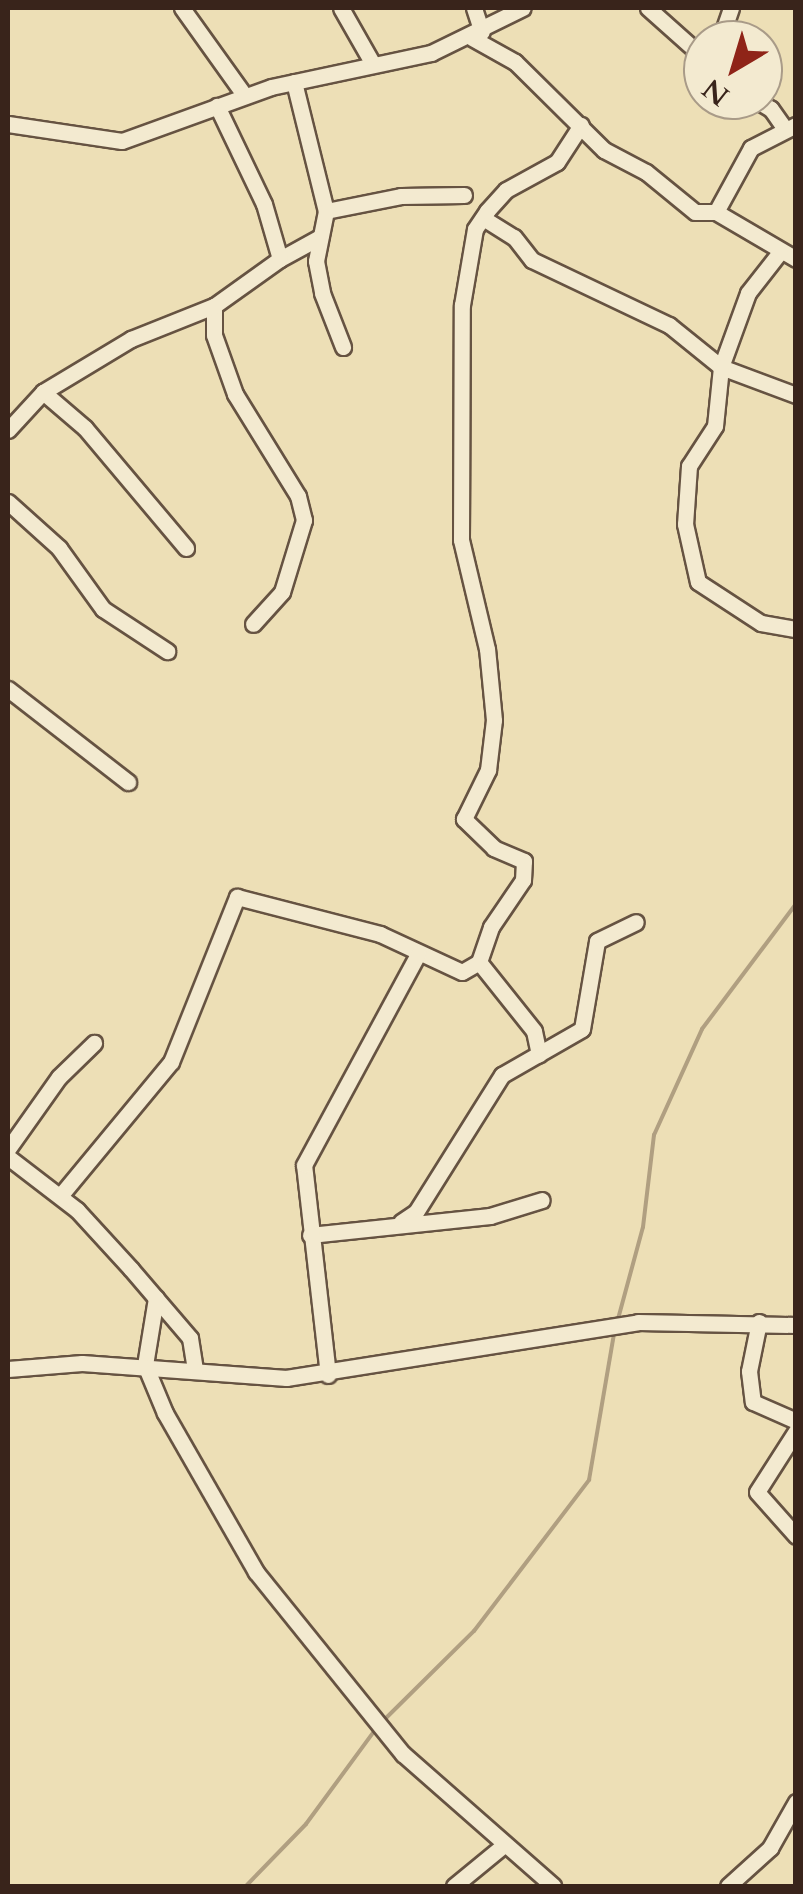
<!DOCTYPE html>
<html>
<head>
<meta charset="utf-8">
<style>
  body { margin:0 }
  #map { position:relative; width:803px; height:1894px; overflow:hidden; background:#eddfb6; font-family:Cardo,serif }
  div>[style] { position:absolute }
  .stream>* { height:4px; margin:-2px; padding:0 2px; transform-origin:2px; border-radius:2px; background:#b09f81 }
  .roads { filter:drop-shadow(2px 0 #665342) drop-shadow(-2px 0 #665342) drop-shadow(0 2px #665342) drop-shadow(0 -2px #665342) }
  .minor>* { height:15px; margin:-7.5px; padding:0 7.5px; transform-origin:7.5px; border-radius:7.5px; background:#f3ead0 }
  span { translate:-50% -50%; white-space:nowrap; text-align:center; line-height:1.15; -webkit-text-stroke:10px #f3ead0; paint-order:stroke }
  .frame { position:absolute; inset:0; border:10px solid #39241b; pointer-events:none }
  .north { position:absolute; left:683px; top:20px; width:100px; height:100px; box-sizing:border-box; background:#f3ead0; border:2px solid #a99b88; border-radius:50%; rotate:218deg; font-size:28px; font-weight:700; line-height:40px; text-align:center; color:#39241b }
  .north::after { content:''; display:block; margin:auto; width:35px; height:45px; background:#8f2418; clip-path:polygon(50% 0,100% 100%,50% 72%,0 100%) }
</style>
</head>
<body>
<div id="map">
  <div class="stream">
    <i style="left:618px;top:1319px;width:95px;rotate:-74.8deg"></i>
    <i style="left:643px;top:1227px;width:93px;rotate:-83.2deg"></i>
    <i style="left:654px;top:1135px;width:116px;rotate:-65.6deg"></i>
    <i style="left:702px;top:1029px;width:156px;rotate:-53.1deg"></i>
    <i style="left:384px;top:1720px;width:127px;rotate:-44.7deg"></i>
    <i style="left:474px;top:1631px;width:190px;rotate:-52.7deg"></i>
    <i style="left:589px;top:1480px;width:149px;rotate:-80.3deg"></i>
    <i style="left:246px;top:1886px;width:86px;rotate:-45.9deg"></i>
    <i style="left:306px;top:1824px;width:122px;rotate:-53.7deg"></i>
  </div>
  <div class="roads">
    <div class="minor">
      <i style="left:182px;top:8px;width:108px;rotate:54.4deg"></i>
      <i style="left:341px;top:8px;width:64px;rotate:60.3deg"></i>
      <i style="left:474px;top:8px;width:25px;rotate:72deg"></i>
      <i style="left:648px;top:8px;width:74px;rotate:41.7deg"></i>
      <i style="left:472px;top:38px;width:49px;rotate:29.2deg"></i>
      <i style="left:515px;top:62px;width:125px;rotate:44.7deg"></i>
      <i style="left:604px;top:150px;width:47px;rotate:27.6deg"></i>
      <i style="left:646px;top:172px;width:63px;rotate:39.2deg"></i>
      <i style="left:695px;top:212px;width:21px"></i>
      <i style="left:716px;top:212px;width:93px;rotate:30.4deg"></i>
      <i style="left:720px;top:40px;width:34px;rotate:-71deg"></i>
      <i style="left:294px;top:82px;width:133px;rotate:76.1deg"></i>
      <i style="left:326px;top:211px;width:51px;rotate:101.3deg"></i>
      <i style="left:316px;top:261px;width:33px;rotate:79deg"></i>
      <i style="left:322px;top:293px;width:58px;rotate:68.7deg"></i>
      <i style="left:756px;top:100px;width:17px;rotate:31deg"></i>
      <i style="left:771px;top:109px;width:24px;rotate:55deg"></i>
      <i style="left:8px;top:124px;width:115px;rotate:8.5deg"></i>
      <i style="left:122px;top:141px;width:158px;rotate:-19.9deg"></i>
      <i style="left:271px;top:87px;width:164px;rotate:-12deg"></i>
      <i style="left:431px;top:53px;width:102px;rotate:-26.1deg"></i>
      <i style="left:326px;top:211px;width:76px;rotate:-11.3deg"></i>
      <i style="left:401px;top:196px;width:63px;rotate:-0.9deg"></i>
      <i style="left:716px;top:212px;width:73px;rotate:-61.3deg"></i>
      <i style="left:751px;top:148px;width:51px;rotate:-27.1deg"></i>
      <i style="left:483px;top:218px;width:36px;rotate:32deg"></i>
      <i style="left:514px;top:237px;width:29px;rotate:52deg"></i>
      <i style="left:532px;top:260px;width:152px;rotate:25.4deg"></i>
      <i style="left:669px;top:325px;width:67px;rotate:38.9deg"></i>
      <i style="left:721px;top:367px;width:80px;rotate:20.5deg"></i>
      <i style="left:780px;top:252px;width:52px;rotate:128deg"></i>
      <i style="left:748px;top:293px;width:79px;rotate:110deg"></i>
      <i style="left:721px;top:367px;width:59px;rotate:95.8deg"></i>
      <i style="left:715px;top:426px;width:48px;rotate:123deg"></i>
      <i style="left:689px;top:466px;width:58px;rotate:93.9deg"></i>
      <i style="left:685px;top:524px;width:59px;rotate:77.4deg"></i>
      <i style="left:698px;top:582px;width:75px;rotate:33.1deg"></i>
      <i style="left:761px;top:623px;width:36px;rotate:10deg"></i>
      <i style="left:280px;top:259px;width:46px;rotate:-28.8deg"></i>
      <i style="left:214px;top:306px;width:29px;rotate:90deg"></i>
      <i style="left:214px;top:335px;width:63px;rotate:70.4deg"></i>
      <i style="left:235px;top:394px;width:120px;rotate:58.3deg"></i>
      <i style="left:298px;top:496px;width:25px;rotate:76deg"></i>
      <i style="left:304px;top:520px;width:75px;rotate:107deg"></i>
      <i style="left:282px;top:592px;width:43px;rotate:132.2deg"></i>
      <i style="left:43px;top:392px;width:55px;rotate:40.6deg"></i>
      <i style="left:85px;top:428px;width:157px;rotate:49.9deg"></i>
      <i style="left:8px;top:430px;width:52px;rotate:-47.4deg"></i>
      <i style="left:43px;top:392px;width:103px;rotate:-31.1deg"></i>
      <i style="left:131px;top:339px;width:89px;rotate:-21.7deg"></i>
      <i style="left:214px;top:306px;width:81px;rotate:-35.5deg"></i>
      <i style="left:280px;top:259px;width:57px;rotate:-106.2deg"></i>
      <i style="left:264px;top:204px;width:109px;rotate:-115.6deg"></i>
      <i style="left:8px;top:502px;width:69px;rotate:42deg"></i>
      <i style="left:59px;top:548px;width:75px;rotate:54.2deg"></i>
      <i style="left:103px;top:609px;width:77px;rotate:33.3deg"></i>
      <i style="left:8px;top:689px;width:152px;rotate:37.8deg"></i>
      <i style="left:479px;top:962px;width:88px;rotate:51.4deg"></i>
      <i style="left:534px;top:1031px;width:24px;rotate:78deg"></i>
      <i style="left:8px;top:1149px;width:88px;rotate:-54.7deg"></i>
      <i style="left:59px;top:1077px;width:49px;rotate:-44.2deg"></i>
      <i style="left:8px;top:1157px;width:87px;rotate:37.5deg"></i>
      <i style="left:77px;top:1210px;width:80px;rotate:47.5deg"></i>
      <i style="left:131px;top:1269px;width:91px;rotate:49.5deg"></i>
      <i style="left:190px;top:1338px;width:33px;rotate:81deg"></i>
      <i style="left:60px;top:1196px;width:174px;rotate:-50.4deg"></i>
      <i style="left:171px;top:1062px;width:178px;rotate:-68.2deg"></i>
      <i style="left:237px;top:897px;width:148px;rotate:14.5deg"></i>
      <i style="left:380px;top:934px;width:90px;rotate:24.9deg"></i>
      <i style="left:462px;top:972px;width:20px;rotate:-30deg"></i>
      <i style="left:479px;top:962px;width:37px;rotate:-71deg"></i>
      <i style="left:491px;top:927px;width:57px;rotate:-55.8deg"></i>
      <i style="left:523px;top:880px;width:19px;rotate:-87deg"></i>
      <i style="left:524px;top:861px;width:33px;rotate:-157deg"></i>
      <i style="left:494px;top:848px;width:42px;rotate:-136deg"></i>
      <i style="left:464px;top:819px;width:55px;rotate:-63.9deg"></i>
      <i style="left:488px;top:770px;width:50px;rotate:-83.2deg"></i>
      <i style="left:494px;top:720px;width:71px;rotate:-95.6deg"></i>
      <i style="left:487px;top:649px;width:112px;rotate:-103.4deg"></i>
      <i style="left:461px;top:540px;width:235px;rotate:-89.8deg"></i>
      <i style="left:462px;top:305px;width:77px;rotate:-80.3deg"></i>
      <i style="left:475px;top:229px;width:22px;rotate:-56deg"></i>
      <i style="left:487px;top:211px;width:28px;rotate:-48deg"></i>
      <i style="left:506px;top:190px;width:58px;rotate:-28.8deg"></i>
      <i style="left:557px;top:162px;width:44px;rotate:-57deg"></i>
      <i style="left:401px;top:1222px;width:18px;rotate:-34deg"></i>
      <i style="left:416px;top:1212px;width:162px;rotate:-57.9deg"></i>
      <i style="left:502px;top:1075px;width:92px;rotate:-29.9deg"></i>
      <i style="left:582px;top:1029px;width:89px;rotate:-80.3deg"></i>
      <i style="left:597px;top:941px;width:43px;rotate:-26deg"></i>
      <i style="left:310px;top:1235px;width:181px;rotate:-6deg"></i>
      <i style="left:490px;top:1216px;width:54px;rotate:-17.1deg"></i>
      <i style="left:156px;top:1298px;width:68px;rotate:99.3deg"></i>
      <i style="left:145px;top:1365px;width:52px;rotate:67.4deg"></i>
      <i style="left:165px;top:1413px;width:183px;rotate:60.2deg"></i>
      <i style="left:256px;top:1572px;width:234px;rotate:51.1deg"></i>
      <i style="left:403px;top:1754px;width:200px;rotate:41.3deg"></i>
      <i style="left:759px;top:1322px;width:50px;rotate:101.5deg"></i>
      <i style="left:749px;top:1371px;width:31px;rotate:83deg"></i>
      <i style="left:753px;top:1402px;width:47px;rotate:23.8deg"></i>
      <i style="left:8px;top:1369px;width:74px;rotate:-4.6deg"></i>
      <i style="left:82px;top:1363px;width:205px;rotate:4.2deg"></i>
      <i style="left:286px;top:1378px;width:356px;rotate:-9deg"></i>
      <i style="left:638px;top:1322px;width:158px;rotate:1.1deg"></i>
      <i style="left:328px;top:1375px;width:211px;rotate:-96.5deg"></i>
      <i style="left:304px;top:1165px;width:240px;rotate:-61.6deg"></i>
      <i style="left:796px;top:1431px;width:72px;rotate:122.6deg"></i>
      <i style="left:757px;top:1492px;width:59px;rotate:48.4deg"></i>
      <i style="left:454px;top:1886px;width:65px;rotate:-39.4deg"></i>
      <i style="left:728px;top:1886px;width:57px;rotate:-42.1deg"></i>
      <i style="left:770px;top:1848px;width:53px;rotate:-60.5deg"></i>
    </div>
  </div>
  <div class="frame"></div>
  <div class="north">N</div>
</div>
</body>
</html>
